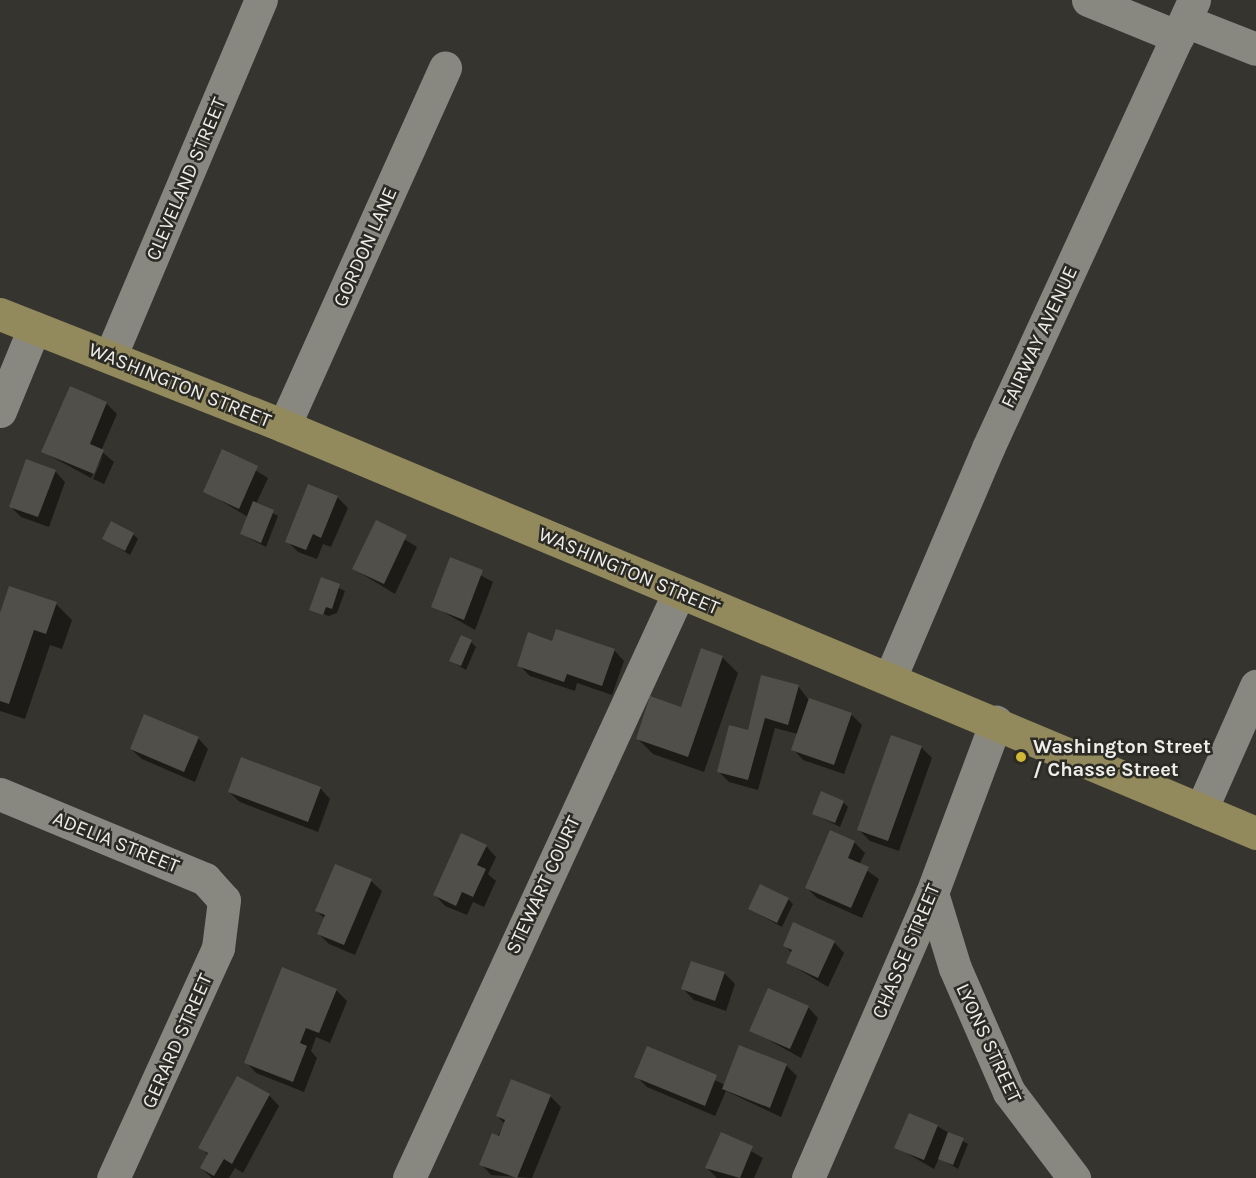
<!DOCTYPE html>
<html>
<head>
<meta charset="utf-8">
<style>
  body { margin:0 }
  #map { position:relative; width:1256px; height:1178px; overflow:hidden; background:#35342e; font-family:Karla,sans-serif }
  div>[style] { position:absolute }
  .shadow>* { inset:0; background:#0007 }
  .building>* { inset:0; background:#504f49 }
  .minor>* { height:33px; margin:-16.5px; padding:0 16.5px; transform-origin:16.5px; border-radius:16.5px; background:#888780 }
  .major>* { height:33px; margin:-16.5px; padding:0 16.5px; transform-origin:16.5px; border-radius:16.5px; background:#92895d }
  .dots>* { width:16px; height:16px; translate:-50% -50%; box-sizing:border-box; border:3px solid #2b2a24; border-radius:50% }
  span { translate:-50% -50%; white-space:nowrap; text-align:center; line-height:1.15; -webkit-text-stroke:5px #2b2a24; paint-order:stroke }
  .street-label { font-size:20px; color:#eeede9 }
  .poi-label { font-size:20px; color:#eeede9; font-weight:700 }
  .left { translate:0 -50%; text-align:left }
</style>
</head>
<body>
<div id="map">
  <div class="shadow">
    <i style="clip-path:polygon(106px 403px,117px 414px,101px 451px,114px 462px,104px 484px,93px 479px,104px 454px,91px 478px,43px 452px)"></i>
    <i style="clip-path:polygon(223px 451px,268px 478px,256px 504px,278px 516px,266px 547px,241px 534px,248px 517px,205px 491px)"></i>
    <i style="clip-path:polygon(55px 471px,65px 482px,49px 527px,21px 517px,10px 506px)"></i>
    <i style="clip-path:polygon(337px 497px,348px 508px,331px 547px,323px 544px,317px 559px,298px 552px,287px 541px)"></i>
    <i style="clip-path:polygon(376px 522px,417px 547px,395px 594px,354px 569px)"></i>
    <i style="clip-path:polygon(133px 534px,138px 539px,130px 555px,104px 539px)"></i>
    <i style="clip-path:polygon(451px 559px,493px 582px,475px 630px,433px 606px)"></i>
    <i style="clip-path:polygon(321px 579px,345px 591px,337px 613px,329px 616px,311px 610px)"></i>
    <i style="clip-path:polygon(56px 604px,72px 620px,62px 649px,50px 645px,25px 719px,0 711px,0 618px)"></i>
    <i style="clip-path:polygon(471px 642px,476px 647px,466px 670px,451px 661px)"></i>
    <i style="clip-path:polygon(553px 643px,614px 650px,624px 661px,612px 695px,577px 683px,575px 691px,530px 676px,519px 665px)"></i>
    <i style="clip-path:polygon(722px 657px,738px 673px,704px 772px,653px 754px,637px 738px,682px 709px)"></i>
    <i style="clip-path:polygon(798px 686px,808px 699px,851px 714px,862px 725px,844px 774px,803px 760px,793px 749px,798px 734px,775px 728px,758px 790px,729px 782px,718px 771px,749px 732px)"></i>
    <i style="clip-path:polygon(198px 738px,208px 749px,195px 782px,142px 759px,131px 749px)"></i>
    <i style="clip-path:polygon(921px 747px,932px 758px,899px 851px,870px 841px,859px 830px)"></i>
    <i style="clip-path:polygon(320px 788px,330px 799px,318px 832px,240px 802px,229px 792px)"></i>
    <i style="clip-path:polygon(843px 802px,848px 807px,840px 827px,814px 814px)"></i>
    <i style="clip-path:polygon(854px 842px,865px 853px,859px 865px,879px 879px,862px 918px,817px 898px,807px 888px)"></i>
    <i style="clip-path:polygon(486px 846px,496px 857px,488px 874px,496px 881px,484px 907px,473px 902px,467px 915px,445px 906px,435px 895px)"></i>
    <i style="clip-path:polygon(371px 881px,382px 891px,355px 955px,329px 944px,318px 933px,325px 919px,317px 911px)"></i>
    <i style="clip-path:polygon(788px 899px,793px 904px,782px 927px,749px 909px)"></i>
    <i style="clip-path:polygon(834px 942px,844px 953px,828px 987px,788px 963px,792px 953px,784px 945px)"></i>
    <i style="clip-path:polygon(724px 973px,735px 984px,726px 1011px,694px 1000px,683px 989px)"></i>
    <i style="clip-path:polygon(336px 990px,347px 1001px,330px 1043px,316px 1037px,311px 1051px,317px 1058px,304px 1092px,256px 1073px,246px 1062px)"></i>
    <i style="clip-path:polygon(808px 1007px,818px 1018px,801px 1058px,751px 1030px)"></i>
    <i style="clip-path:polygon(648px 1048px,725px 1085px,786px 1065px,797px 1076px,781px 1117px,726px 1091px,715px 1116px,647px 1087px,636px 1076px)"></i>
    <i style="clip-path:polygon(269px 1095px,279px 1106px,243px 1173px,235px 1168px,229px 1178px,212px 1178px,201px 1168px,208px 1155px,200px 1147px)"></i>
    <i style="clip-path:polygon(550px 1096px,561px 1107px,532px 1178px,491px 1175px,481px 1164px,505px 1124px,497px 1116px)"></i>
    <i style="clip-path:polygon(937px 1126px,968px 1144px,958px 1169px,939px 1158px,934px 1169px,896px 1147px)"></i>
    <i style="clip-path:polygon(722px 1134px,763px 1158px,754px 1178px,717px 1178px,707px 1168px)"></i>
  </div>
  <div class="building">
    <i style="clip-path:polygon(70px 386px,107px 402px,90px 444px,104px 450px,94px 474px,41px 452px)"></i>
    <i style="clip-path:polygon(222px 449px,258px 466px,239px 509px,203px 492px)"></i>
    <i style="clip-path:polygon(26px 459px,56px 470px,38px 517px,9px 507px)"></i>
    <i style="clip-path:polygon(308px 484px,338px 496px,321px 538px,313px 534px,306px 550px,285px 542px)"></i>
    <i style="clip-path:polygon(253px 501px,274px 510px,261px 543px,240px 534px)"></i>
    <i style="clip-path:polygon(376px 520px,407px 535px,384px 584px,352px 569px)"></i>
    <i style="clip-path:polygon(111px 521px,134px 533px,125px 551px,102px 539px)"></i>
    <i style="clip-path:polygon(450px 557px,483px 570px,464px 620px,431px 607px)"></i>
    <i style="clip-path:polygon(321px 577px,340px 584px,332px 609px,326px 607px,323px 615px,309px 610px)"></i>
    <i style="clip-path:polygon(9px 586px,57px 602px,46px 634px,34px 630px,9px 704px,0 701px,0 613px)"></i>
    <i style="clip-path:polygon(556px 629px,615px 649px,602px 686px,567px 674px,564px 682px,517px 666px,528px 632px,552px 641px)"></i>
    <i style="clip-path:polygon(461px 635px,472px 640px,461px 666px,449px 661px)"></i>
    <i style="clip-path:polygon(701px 648px,723px 656px,688px 757px,636px 739px,650px 696px,681px 707px)"></i>
    <i style="clip-path:polygon(761px 675px,799px 685px,788px 725px,765px 718px,748px 780px,717px 772px,729px 725px,748px 730px)"></i>
    <i style="clip-path:polygon(809px 698px,852px 713px,834px 765px,791px 750px)"></i>
    <i style="clip-path:polygon(144px 714px,199px 737px,184px 772px,130px 749px)"></i>
    <i style="clip-path:polygon(891px 735px,922px 746px,888px 841px,857px 830px)"></i>
    <i style="clip-path:polygon(241px 757px,321px 787px,308px 822px,228px 792px)"></i>
    <i style="clip-path:polygon(821px 791px,844px 801px,835px 823px,812px 814px)"></i>
    <i style="clip-path:polygon(830px 830px,855px 841px,848px 858px,869px 867px,851px 908px,805px 888px)"></i>
    <i style="clip-path:polygon(461px 833px,487px 845px,477px 865px,486px 869px,473px 897px,462px 892px,456px 906px,433px 895px)"></i>
    <i style="clip-path:polygon(335px 864px,372px 879px,344px 945px,317px 934px,325px 915px,315px 911px)"></i>
    <i style="clip-path:polygon(760px 884px,789px 898px,777px 923px,748px 909px)"></i>
    <i style="clip-path:polygon(793px 922px,835px 941px,818px 978px,786px 963px,792px 950px,783px 946px)"></i>
    <i style="clip-path:polygon(691px 961px,725px 972px,715px 1001px,681px 989px)"></i>
    <i style="clip-path:polygon(282px 967px,337px 989px,319px 1033px,306px 1028px,300px 1043px,307px 1046px,293px 1082px,244px 1063px)"></i>
    <i style="clip-path:polygon(768px 988px,809px 1006px,790px 1049px,749px 1031px)"></i>
    <i style="clip-path:polygon(739px 1045px,787px 1064px,770px 1108px,722px 1089px)"></i>
    <i style="clip-path:polygon(647px 1046px,717px 1075px,705px 1106px,634px 1077px)"></i>
    <i style="clip-path:polygon(237px 1076px,270px 1094px,232px 1164px,224px 1159px,214px 1176px,200px 1168px,208px 1153px,198px 1148px)"></i>
    <i style="clip-path:polygon(511px 1079px,551px 1095px,517px 1178px,479px 1165px,492px 1133px,499px 1136px,505px 1120px,496px 1116px)"></i>
    <i style="clip-path:polygon(909px 1113px,938px 1125px,924px 1160px,894px 1148px)"></i>
    <i style="clip-path:polygon(721px 1132px,753px 1146px,740px 1178px,705px 1168px)"></i>
    <i style="clip-path:polygon(948px 1132px,964px 1138px,953px 1165px,938px 1159px)"></i>
  </div>
  <div class="minor">
    <i style="left:1088px;top:0;width:97px;rotate:22.3deg"></i>
    <i style="left:1185px;top:21px;width:76px;rotate:21.5deg"></i>
    <i style="left:110px;top:357px;width:388px;rotate:-67.1deg"></i>
    <i style="left:0;top:411px;width:90px;rotate:-67.7deg"></i>
    <i style="left:284px;top:426px;width:393px;rotate:-65.8deg"></i>
    <i style="left:890px;top:678px;width:250px;rotate:-66.9deg"></i>
    <i style="left:988px;top:448px;width:493px;rotate:-65.3deg"></i>
    <i style="left:0;top:794px;width:222px;rotate:22.5deg"></i>
    <i style="left:205px;top:879px;width:28px;rotate:48deg"></i>
    <i style="left:224px;top:900px;width:48px;rotate:97.1deg"></i>
    <i style="left:218px;top:948px;width:253px;rotate:114.5deg"></i>
    <i style="left:1201px;top:810px;width:136px;rotate:-66.1deg"></i>
    <i style="left:932px;top:893px;width:78px;rotate:73deg"></i>
    <i style="left:955px;top:968px;width:135px;rotate:66.5deg"></i>
    <i style="left:1009px;top:1092px;width:108px;rotate:52.9deg"></i>
    <i style="left:409px;top:1178px;width:645px;rotate:-65.26deg"></i>
    <i style="left:808px;top:1178px;width:311px;rotate:-66.5deg"></i>
    <i style="left:932px;top:893px;width:183px;rotate:-69.5deg"></i>
  </div>
  <div class="major">
    <i style="left:0;top:314px;width:305px;rotate:21.5deg"></i>
    <i style="left:284px;top:426px;width:1054px;rotate:22.72deg"></i>
  </div>
  <div class="dots">
    <i style="left:1021px;top:757px;background:#d0b736"></i>
  </div>
  <div class="street-label">
    <span style="left:186px;top:179px;rotate:-67deg">CLEVELAND STREET</span>
    <span style="left:365px;top:247px;rotate:-66deg">GORDON LANE</span>
    <span style="left:1039px;top:337px;rotate:-65deg">FAIRWAY AVENUE</span>
    <span style="left:180px;top:385px;rotate:22deg">WASHINGTON STREET</span>
    <span style="left:629px;top:571px;rotate:23deg">WASHINGTON STREET</span>
    <span style="left:116px;top:842px;rotate:22deg">ADELIA STREET</span>
    <span style="left:543px;top:885px;rotate:-65deg">STEWART COURT</span>
    <span style="left:906px;top:951px;rotate:-67deg">CHASSE STREET</span>
    <span style="left:177px;top:1041px;rotate:-66deg">GERARD STREET</span>
    <span style="left:989px;top:1043px;rotate:65deg">LYONS STREET</span>
  </div>
  <div class="poi-label">
    <span class="left" style="left:1033px;top:758px">Washington Street<br>/ Chasse Street</span>
  </div>
</div>
</body>
</html>
